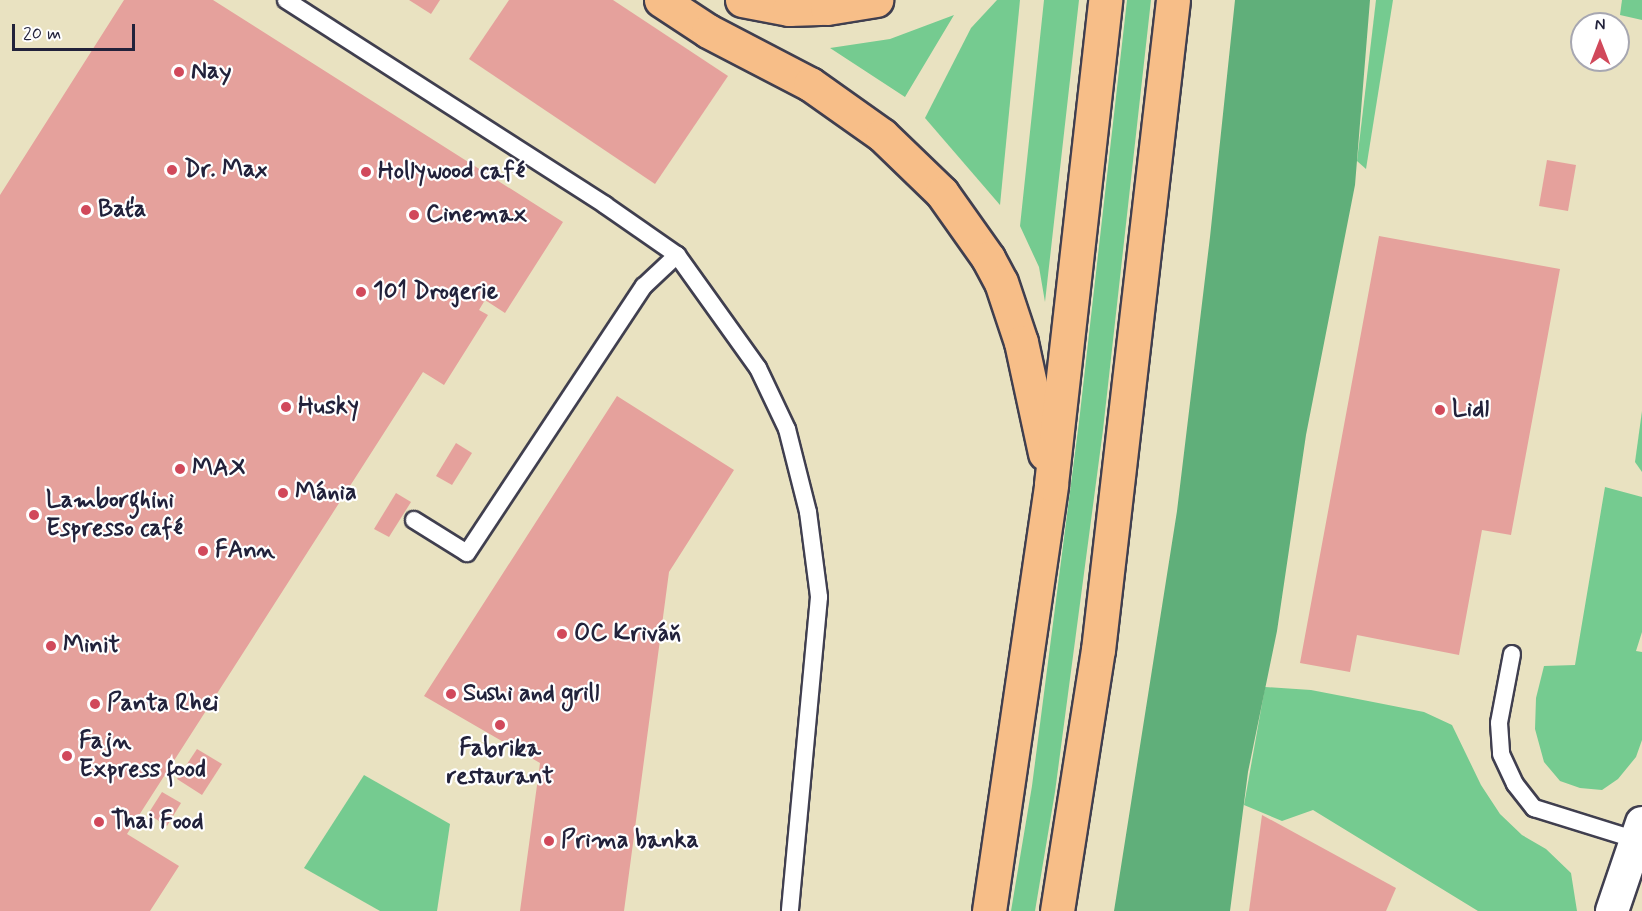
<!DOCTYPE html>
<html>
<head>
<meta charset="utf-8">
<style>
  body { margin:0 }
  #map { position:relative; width:1642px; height:911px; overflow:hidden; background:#e9e2c1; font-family:Mynerve,sans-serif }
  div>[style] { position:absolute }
  .green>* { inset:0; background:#75cb90 }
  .forest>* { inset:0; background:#60af7a }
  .building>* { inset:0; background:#e5a19c }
  .roads { filter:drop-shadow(2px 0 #403f4f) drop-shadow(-2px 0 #403f4f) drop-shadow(0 2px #403f4f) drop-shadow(0 -2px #403f4f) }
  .service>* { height:16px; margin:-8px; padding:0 8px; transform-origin:8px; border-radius:8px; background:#fff }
  .minor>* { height:32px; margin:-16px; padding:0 16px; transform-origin:16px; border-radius:16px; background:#fff }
  .primary>* { height:33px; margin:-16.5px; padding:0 16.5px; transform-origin:16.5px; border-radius:16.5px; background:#f7be88 }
  .dots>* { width:16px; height:16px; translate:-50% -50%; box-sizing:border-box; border:3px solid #fff; border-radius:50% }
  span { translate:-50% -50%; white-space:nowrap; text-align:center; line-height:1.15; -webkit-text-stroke:4.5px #fff; paint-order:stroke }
  .poi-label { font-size:24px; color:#22223b; font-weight:700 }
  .left { translate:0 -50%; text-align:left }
  .north { position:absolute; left:1570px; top:12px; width:60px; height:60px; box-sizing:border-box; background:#fff; border:2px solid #a7a7b1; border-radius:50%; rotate:0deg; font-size:16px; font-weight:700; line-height:24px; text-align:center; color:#22223b }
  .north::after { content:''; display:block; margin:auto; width:21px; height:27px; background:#d1495b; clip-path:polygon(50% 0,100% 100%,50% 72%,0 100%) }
  .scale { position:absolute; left:12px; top:24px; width:123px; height:27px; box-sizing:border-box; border:3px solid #22223b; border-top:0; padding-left:8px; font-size:18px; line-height:21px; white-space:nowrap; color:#22223b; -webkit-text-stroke:4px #fff; paint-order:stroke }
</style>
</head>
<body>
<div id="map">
  <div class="green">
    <i style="clip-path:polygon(997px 0,1020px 0,1000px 205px,925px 118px,971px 28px)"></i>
    <i style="clip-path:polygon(1044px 0,1079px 0,1045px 302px,1039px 267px,1020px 226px)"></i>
    <i style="clip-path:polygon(1127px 0,1151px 0,1103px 430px,1055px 792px,1035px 911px,1011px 911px,1032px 786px,1079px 422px)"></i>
    <i style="clip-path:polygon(1376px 0,1393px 0,1366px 169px,1357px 161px)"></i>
    <i style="clip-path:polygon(1622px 0,1642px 0,1642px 20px,1620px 15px)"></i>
    <i style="clip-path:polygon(954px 15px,905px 97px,830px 48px,890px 39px)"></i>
    <i style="clip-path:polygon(1642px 411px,1642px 472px,1635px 462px)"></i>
    <i style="clip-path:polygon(1605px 487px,1642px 497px,1642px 632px,1636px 651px,1642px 652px,1642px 740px,1636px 757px,1618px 779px,1602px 790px,1580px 788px,1560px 781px,1544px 762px,1535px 729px,1536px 698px,1544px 666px,1575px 665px)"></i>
    <i style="clip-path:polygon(1265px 687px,1311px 690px,1368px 701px,1424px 712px,1452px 725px,1481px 785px,1500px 814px,1522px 835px,1546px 849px,1571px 873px,1577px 911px,1478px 911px,1313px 810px,1282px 821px,1244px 805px)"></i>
    <i style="clip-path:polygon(364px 775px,450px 824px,437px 911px,380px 911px,304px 868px)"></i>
  </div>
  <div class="forest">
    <i style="clip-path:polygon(1235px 0,1370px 0,1355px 185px,1306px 435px,1277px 631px,1248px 772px,1230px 911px,1114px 911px,1177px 511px,1210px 237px)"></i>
  </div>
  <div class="building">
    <i style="clip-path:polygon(124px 0,213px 0,563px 222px,505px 313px,485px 300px,479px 310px,488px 315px,444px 385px,423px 372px,127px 834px,179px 866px,150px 911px,0 911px,0 195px)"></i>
    <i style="clip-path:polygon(409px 0,440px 0,431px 14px)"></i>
    <i style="clip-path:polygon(509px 0,613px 0,728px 76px,655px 184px,469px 59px)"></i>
    <i style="clip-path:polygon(1547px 160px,1576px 165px,1568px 211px,1539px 206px)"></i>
    <i style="clip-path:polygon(1379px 236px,1560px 269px,1511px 535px,1482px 530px,1459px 655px,1357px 635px,1350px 672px,1300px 663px)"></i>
    <i style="clip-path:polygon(617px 396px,734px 470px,669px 572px,624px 911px,520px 911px,540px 763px,424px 696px)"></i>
    <i style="clip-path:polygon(456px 443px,472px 453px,452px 485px,436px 476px)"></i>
    <i style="clip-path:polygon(396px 493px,411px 502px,389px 537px,374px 529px)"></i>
    <i style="clip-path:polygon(197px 749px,222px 764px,202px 795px,177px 779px)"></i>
    <i style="clip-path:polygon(162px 792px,181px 803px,167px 826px,148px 814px)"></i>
    <i style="clip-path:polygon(1262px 815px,1396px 888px,1386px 911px,1249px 911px)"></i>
  </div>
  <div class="roads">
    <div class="service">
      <i style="left:286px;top:0;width:379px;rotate:32.7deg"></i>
      <i style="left:605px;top:205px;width:88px;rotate:34.8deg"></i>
      <i style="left:677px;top:255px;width:139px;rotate:54.4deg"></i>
      <i style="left:758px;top:368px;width:68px;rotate:64.6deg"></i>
      <i style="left:787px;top:429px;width:86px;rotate:75.8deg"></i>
      <i style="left:808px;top:512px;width:86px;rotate:82.6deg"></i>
      <i style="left:819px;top:597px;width:315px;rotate:95.3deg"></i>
      <i style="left:414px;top:520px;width:62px;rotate:31.9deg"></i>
      <i style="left:467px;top:553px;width:320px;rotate:-56.5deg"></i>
      <i style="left:644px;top:286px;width:45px;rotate:-43.2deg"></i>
      <i style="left:1512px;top:654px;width:70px;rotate:100.7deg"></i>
      <i style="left:1499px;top:723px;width:31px;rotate:86deg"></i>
      <i style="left:1501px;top:754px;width:33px;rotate:65deg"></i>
      <i style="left:1515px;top:784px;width:31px;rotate:52deg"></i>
      <i style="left:1534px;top:808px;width:108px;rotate:17.3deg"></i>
    </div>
    <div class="minor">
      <i style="left:1612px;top:911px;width:93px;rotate:-71.2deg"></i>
    </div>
    <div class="primary">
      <i style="left:661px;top:0;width:56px;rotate:33.4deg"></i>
      <i style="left:708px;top:31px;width:115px;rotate:27.5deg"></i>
      <i style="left:810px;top:84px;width:88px;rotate:35.3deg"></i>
      <i style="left:882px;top:135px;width:83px;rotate:44deg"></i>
      <i style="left:942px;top:193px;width:80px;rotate:54.7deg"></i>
      <i style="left:988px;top:258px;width:27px;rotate:62deg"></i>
      <i style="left:1001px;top:282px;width:63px;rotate:71.6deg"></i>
      <i style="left:1021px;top:342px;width:114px;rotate:77.8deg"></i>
      <i style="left:742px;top:0;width:48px;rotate:10.8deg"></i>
      <i style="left:789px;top:9px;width:38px;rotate:-2deg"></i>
      <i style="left:827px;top:8px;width:50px;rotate:-9.3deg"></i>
      <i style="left:989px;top:911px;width:431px;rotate:-81.7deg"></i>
      <i style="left:1051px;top:484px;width:487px;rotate:-83.6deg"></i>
      <i style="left:1057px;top:911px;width:264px;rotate:-81.1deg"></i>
      <i style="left:1098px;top:650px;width:654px;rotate:-83.42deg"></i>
    </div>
  </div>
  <div class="dots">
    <i style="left:179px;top:72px;background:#d1495b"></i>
    <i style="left:172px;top:170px;background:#d1495b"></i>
    <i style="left:366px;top:172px;background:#d1495b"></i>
    <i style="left:86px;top:210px;background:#d1495b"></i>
    <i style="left:414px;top:215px;background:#d1495b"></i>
    <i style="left:361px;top:292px;background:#d1495b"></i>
    <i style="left:286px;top:407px;background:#d1495b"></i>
    <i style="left:1440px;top:410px;background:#d1495b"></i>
    <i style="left:180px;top:469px;background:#d1495b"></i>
    <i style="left:283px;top:493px;background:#d1495b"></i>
    <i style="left:34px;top:515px;background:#d1495b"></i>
    <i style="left:203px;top:551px;background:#d1495b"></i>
    <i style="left:562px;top:634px;background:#d1495b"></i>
    <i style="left:51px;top:646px;background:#d1495b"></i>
    <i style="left:451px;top:694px;background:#d1495b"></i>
    <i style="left:95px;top:704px;background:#d1495b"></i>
    <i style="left:500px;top:725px;background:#d1495b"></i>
    <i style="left:67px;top:756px;background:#d1495b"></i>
    <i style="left:99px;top:822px;background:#d1495b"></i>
    <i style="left:549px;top:841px;background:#d1495b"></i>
  </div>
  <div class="poi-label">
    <span class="left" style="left:191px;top:72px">Nay</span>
    <span class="left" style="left:184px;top:170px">Dr. Max</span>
    <span class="left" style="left:378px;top:172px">Hollywood café</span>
    <span class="left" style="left:98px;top:210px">Baťa</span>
    <span class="left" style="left:426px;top:215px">Cinemax</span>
    <span class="left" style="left:373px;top:292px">101 Drogerie</span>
    <span class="left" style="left:298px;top:407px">Husky</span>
    <span class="left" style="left:1452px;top:410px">Lidl</span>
    <span class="left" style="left:192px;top:469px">MAX</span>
    <span class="left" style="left:295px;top:493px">Mánia</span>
    <span class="left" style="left:46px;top:515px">Lamborghini<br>Espresso café</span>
    <span class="left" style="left:215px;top:551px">FAnn</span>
    <span class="left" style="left:574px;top:634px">OC Kriváň</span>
    <span class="left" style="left:63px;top:646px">Minit</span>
    <span class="left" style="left:463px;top:694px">Sushi and grill</span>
    <span class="left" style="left:107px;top:704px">Panta Rhei</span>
    <span class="left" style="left:79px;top:756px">Fajn<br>Express food</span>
    <span style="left:500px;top:763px">Fabrika<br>restaurant</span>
    <span class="left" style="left:111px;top:822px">Thai Food</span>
    <span class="left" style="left:561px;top:841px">Prima banka</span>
  </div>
  <div class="north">N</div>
  <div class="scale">20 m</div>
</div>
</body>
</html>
